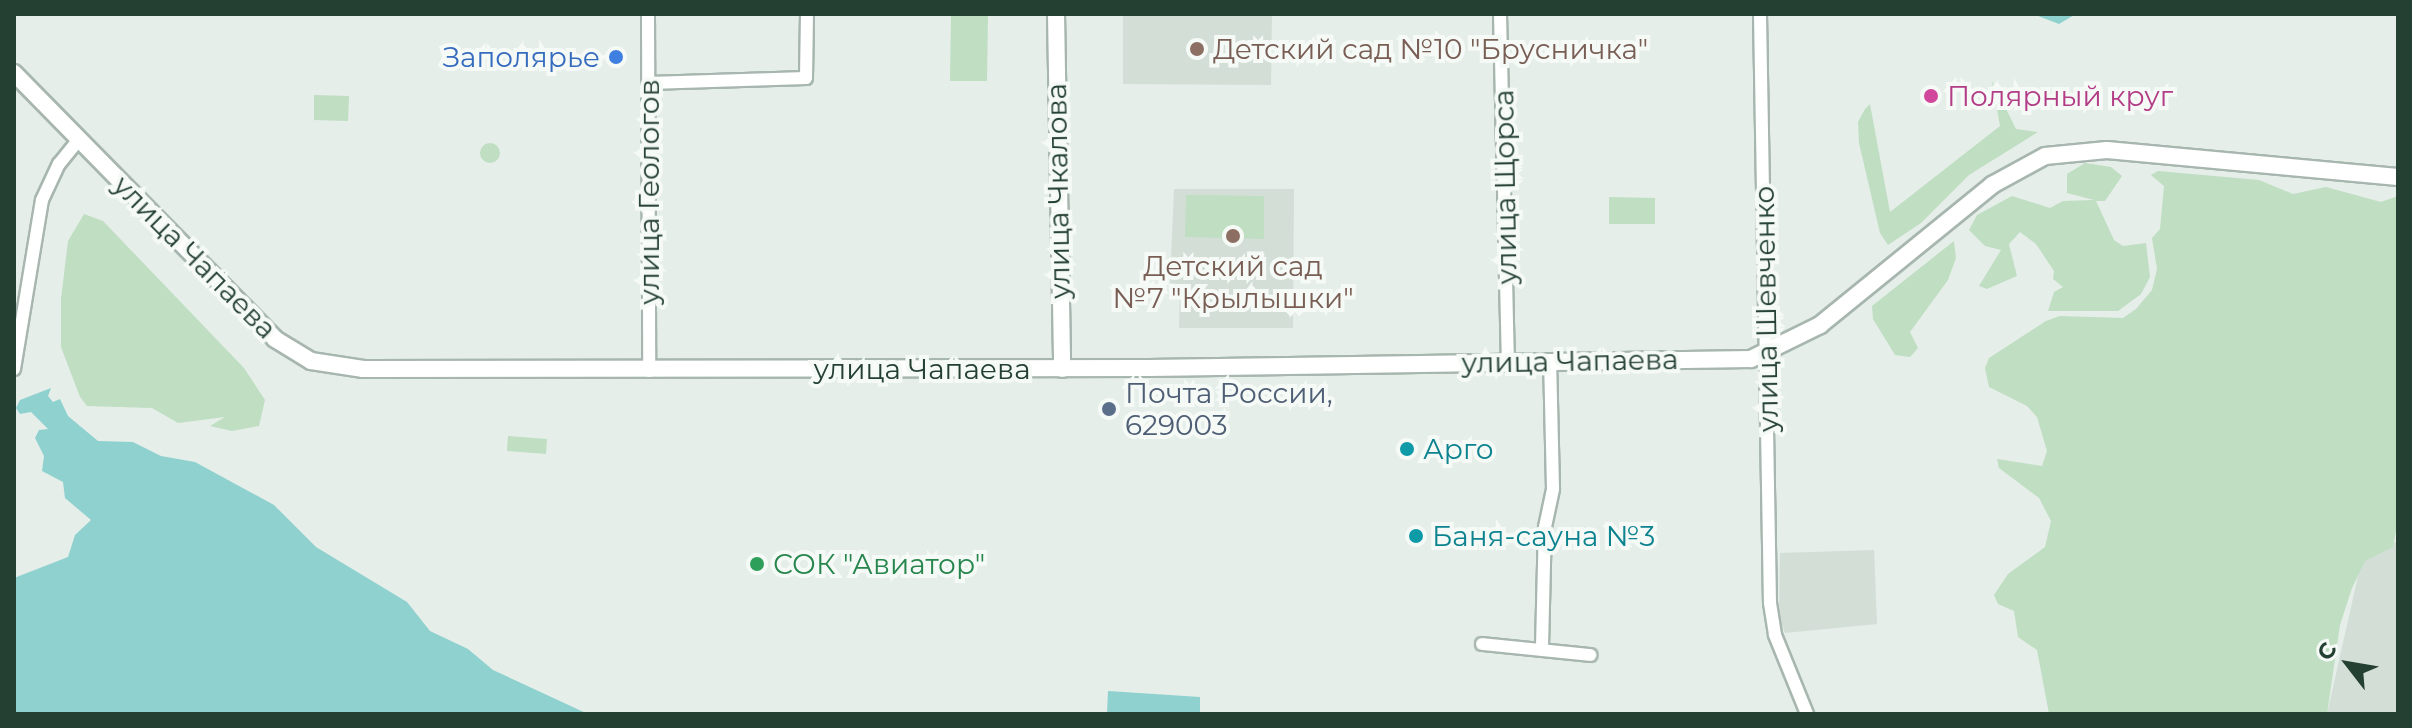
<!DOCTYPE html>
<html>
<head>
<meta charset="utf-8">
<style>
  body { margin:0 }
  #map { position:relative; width:2412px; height:728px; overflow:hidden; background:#e5eee9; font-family:Montserrat,sans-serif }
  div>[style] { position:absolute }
  .built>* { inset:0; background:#d3ded7 }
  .green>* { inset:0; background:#bfdec2 }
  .round { border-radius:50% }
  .water>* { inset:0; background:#8fd1cf }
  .roads { filter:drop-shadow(2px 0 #a7b6af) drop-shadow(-2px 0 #a7b6af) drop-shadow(0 2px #a7b6af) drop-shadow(0 -2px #a7b6af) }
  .street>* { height:12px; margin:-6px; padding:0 6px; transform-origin:6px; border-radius:6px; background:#fff }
  .secondary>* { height:16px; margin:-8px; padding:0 8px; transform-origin:8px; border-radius:8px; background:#fff }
  .dots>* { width:22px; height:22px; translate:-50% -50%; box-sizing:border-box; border:4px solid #f6faf7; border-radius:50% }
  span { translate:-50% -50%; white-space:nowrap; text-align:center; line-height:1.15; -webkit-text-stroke:8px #f6faf7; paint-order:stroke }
  .education-label { font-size:28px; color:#785e54 }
  .left { translate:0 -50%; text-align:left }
  .shop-label { font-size:28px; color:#366cbe }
  .right { translate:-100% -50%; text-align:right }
  .hotel-label { font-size:28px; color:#b23c85 }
  .street-label { font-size:28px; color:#244033 }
  .service-label { font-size:28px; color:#4e5e75 }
  .culture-label { font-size:28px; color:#0d838f }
  .leisure-label { font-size:28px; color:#27864d }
  .frame { position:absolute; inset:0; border:16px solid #244033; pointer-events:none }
  .north { position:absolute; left:2308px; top:624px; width:80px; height:80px; -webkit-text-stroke:6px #f6faf7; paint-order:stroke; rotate:301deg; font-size:22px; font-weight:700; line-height:32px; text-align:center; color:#244033 }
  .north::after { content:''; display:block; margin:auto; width:28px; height:36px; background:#244033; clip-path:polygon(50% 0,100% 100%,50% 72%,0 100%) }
</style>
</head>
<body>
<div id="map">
  <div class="built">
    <i style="clip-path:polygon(1123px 14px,1272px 14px,1271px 85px,1123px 84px)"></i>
    <i style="clip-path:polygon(1174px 189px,1294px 189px,1293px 328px,1179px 328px,1180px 284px,1170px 283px)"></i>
    <i style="clip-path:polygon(2398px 542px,2398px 714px,2327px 714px,2365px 545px)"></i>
    <i style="clip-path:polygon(1874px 550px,1877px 624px,1785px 633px,1779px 618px,1780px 553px)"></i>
  </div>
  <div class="green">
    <i style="clip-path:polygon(951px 14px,988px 14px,987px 81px,950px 81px)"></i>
    <i style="clip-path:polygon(1992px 81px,2016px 129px,2038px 132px,1969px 175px,1921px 223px,1888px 245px,1880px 233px,1859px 143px,1858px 122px,1865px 109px,1870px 104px,1890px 212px,2000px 126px)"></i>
    <i style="clip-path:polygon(314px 95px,349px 96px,348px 121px,314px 120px)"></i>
    <i class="round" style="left:480px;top:143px;width:20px;height:20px"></i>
    <i style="clip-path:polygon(2085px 163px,2111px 167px,2122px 176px,2105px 201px,2096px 201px,2114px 240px,2123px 246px,2146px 243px,2150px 277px,2141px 294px,2118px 311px,2048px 311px,2054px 292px,2063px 287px,2053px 279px,2054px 271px,2036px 244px,2020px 232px,2009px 244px,2017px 276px,1987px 289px,1979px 286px,2001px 250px,1985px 246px,1969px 230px,1977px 215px,2012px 196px,2050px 208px,2063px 201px,2094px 200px,2067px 193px,2067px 174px)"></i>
    <i style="clip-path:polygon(2158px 171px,2259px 180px,2293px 194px,2326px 187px,2381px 202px,2398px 196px,2398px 520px,2393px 547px,2365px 561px,2352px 588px,2340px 625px,2327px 714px,2049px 714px,2037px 650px,2018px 637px,2014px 611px,1998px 604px,1994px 595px,2008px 574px,2045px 547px,2051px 521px,2039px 498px,1999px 468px,1997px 459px,2042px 466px,2047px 451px,2037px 417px,2027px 406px,1989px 387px,1985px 368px,1989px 358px,2046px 321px,2060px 316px,2123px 318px,2136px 309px,2152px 290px,2157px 269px,2152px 238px,2160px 229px,2164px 186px,2151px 175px)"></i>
    <i style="clip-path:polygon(1186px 195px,1264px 196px,1264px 239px,1185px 237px)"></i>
    <i style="clip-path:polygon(1609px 197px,1655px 198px,1655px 224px,1609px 224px)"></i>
    <i style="clip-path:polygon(84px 214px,103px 221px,244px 368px,265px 400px,259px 426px,232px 431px,210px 426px,225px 417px,178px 423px,152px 408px,87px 406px,80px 397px,61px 347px,61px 299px,68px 241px)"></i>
    <i style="clip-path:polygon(1954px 241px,1956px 258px,1948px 280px,1910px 332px,1918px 348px,1910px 357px,1895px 355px,1873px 319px,1872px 306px)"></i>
    <i style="clip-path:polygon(508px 436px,547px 439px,546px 454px,507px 451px)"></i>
  </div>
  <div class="water">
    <i style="clip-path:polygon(2033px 14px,2076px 14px,2059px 24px)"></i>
    <i style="clip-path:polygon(51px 388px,48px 396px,53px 402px,60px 399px,68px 416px,98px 441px,133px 442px,161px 456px,195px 462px,274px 505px,316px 547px,407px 602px,430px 631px,468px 649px,493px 670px,588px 714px,14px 714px,14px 578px,68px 557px,75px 535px,91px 520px,65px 498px,63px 482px,42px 471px,44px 456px,35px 438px,39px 430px,48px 429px,31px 412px,20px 414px,16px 408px,20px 400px)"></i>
    <i style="clip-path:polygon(1108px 691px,1200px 697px,1200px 714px,1107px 714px)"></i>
  </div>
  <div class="roads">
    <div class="street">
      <i style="left:648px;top:14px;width:357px;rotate:89.8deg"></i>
      <i style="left:1500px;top:14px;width:347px;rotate:88.7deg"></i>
      <i style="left:1760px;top:14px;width:589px;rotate:89.03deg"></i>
      <i style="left:1770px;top:603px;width:32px;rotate:81deg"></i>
      <i style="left:1775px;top:635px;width:85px;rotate:67.9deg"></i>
      <i style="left:649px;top:83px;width:157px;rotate:-1.8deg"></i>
      <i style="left:806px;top:78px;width:64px;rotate:-89.1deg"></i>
      <i style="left:14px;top:369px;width:171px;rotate:-80.6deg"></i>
      <i style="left:42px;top:200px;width:40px;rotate:-65deg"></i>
      <i style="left:59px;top:164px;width:32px;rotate:-51deg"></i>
      <i style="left:1482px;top:644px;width:109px;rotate:5.8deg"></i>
      <i style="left:1542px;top:646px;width:119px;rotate:-88.6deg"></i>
      <i style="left:1545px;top:527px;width:39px;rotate:-78deg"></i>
      <i style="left:1553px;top:489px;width:129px;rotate:-91.3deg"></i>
    </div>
    <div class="secondary">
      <i style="left:1056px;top:14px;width:355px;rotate:89deg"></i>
      <i style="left:14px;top:73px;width:373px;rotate:45.5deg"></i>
      <i style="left:275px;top:339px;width:42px;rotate:31.4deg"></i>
      <i style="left:311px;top:361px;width:53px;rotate:8.7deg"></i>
      <i style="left:363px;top:369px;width:786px;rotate:-0.07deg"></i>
      <i style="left:1149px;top:368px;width:602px;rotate:-0.86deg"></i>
      <i style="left:1751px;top:359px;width:77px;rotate:-26.2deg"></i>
      <i style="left:1820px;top:325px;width:222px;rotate:-39.1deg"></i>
      <i style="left:1992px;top:185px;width:60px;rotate:-28.7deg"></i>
      <i style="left:2045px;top:156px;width:62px;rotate:-5.5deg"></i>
      <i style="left:2107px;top:150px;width:292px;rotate:5.3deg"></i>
    </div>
  </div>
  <div class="dots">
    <i style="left:1197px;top:49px;background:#8d6e63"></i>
    <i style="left:616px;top:57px;background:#3f7fe0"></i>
    <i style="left:1931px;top:96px;background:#d1479c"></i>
    <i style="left:1233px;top:236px;background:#8d6e63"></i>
    <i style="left:1109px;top:409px;background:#5c6f8a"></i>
    <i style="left:1407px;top:449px;background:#0f9aa8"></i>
    <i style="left:1416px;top:536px;background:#0f9aa8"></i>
    <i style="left:757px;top:564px;background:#2e9e5b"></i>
  </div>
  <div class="education-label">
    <span class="left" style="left:1213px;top:49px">Детский сад №10 "Брусничка"</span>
    <span style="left:1233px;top:282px">Детский сад<br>№7 "Крылышки"</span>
  </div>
  <div class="shop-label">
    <span class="right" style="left:600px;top:57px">Заполярье</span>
  </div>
  <div class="hotel-label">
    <span class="left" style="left:1947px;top:96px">Полярный круг</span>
  </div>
  <div class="street-label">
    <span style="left:1505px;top:187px;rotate:-91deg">улица Щорса</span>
    <span style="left:1058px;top:191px;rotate:-91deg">улица Чкалова</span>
    <span style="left:649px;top:192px;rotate:-90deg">улица Геологов</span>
    <span style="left:195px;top:257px;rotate:45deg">улица Чапаева</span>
    <span style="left:1766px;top:309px;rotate:-91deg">улица Шевченко</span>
    <span style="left:1570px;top:361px;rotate:-1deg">улица Чапаева</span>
    <span style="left:922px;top:369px">улица Чапаева</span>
  </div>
  <div class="service-label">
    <span class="left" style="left:1125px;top:409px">Почта России,<br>629003</span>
  </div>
  <div class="culture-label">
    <span class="left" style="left:1423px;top:449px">Арго</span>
    <span class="left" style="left:1432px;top:536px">Баня-сауна №3</span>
  </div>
  <div class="leisure-label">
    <span class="left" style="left:773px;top:564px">СОК "Авиатор"</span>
  </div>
  <div class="frame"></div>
  <div class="north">С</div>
</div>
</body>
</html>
